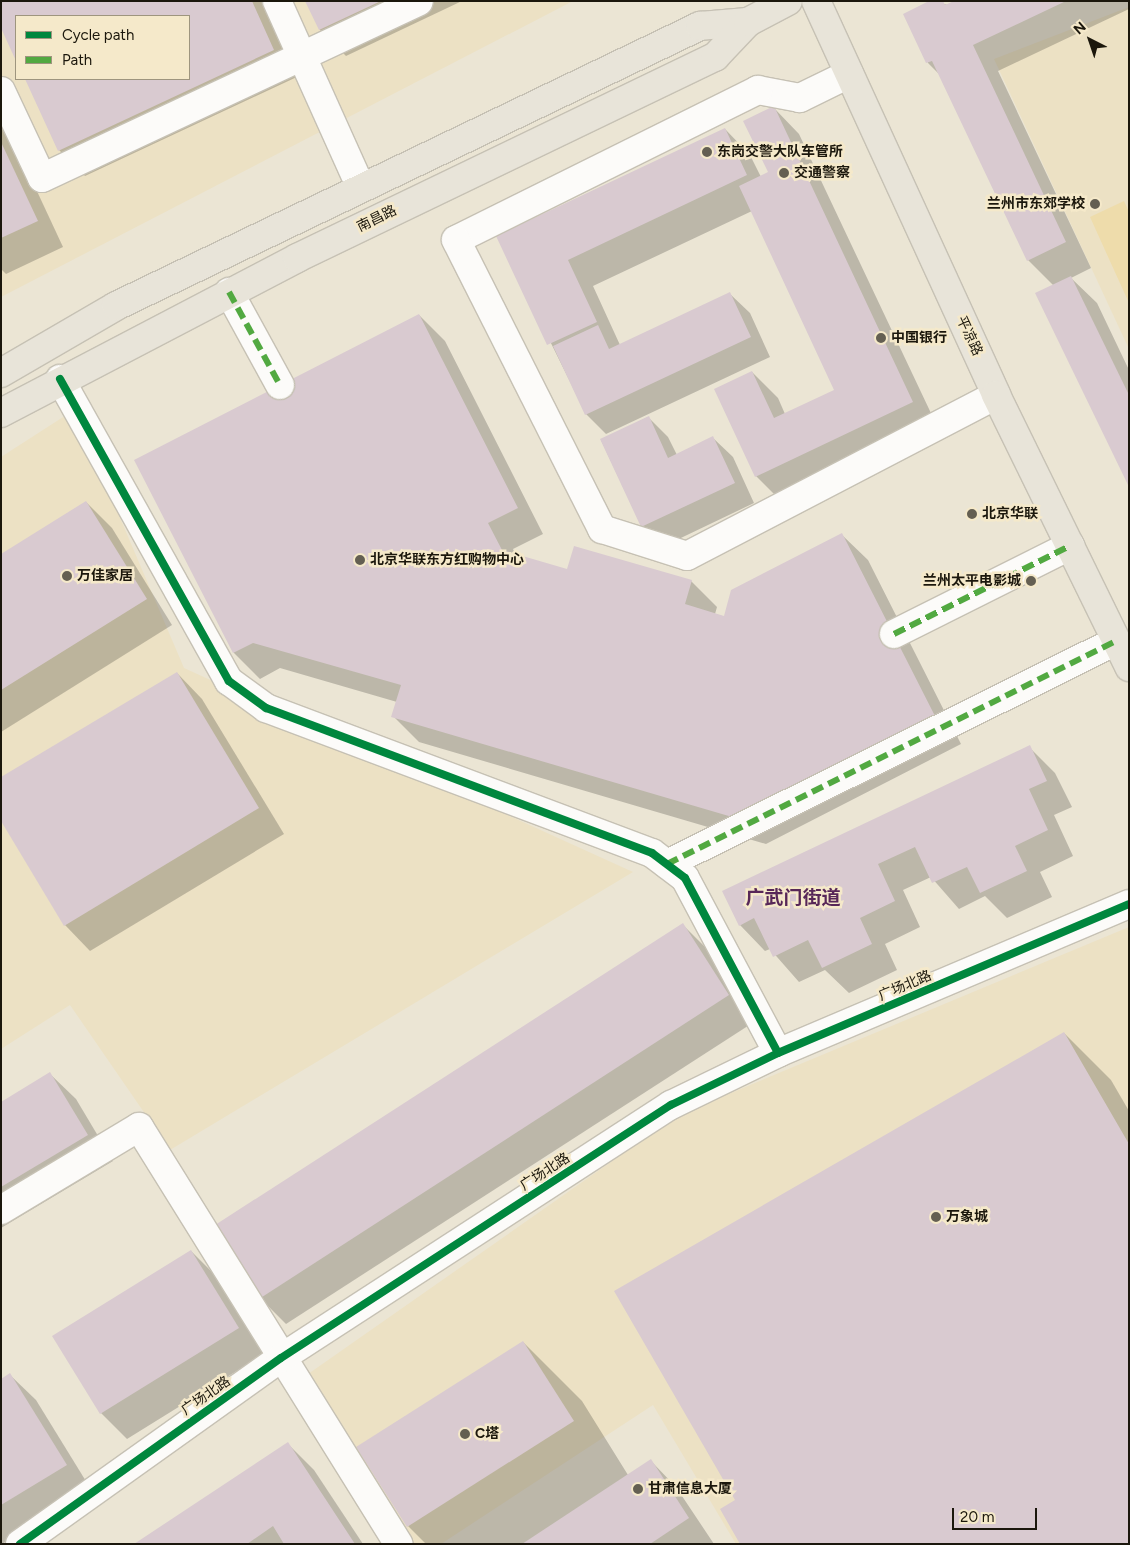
<!DOCTYPE html>
<html>
<head>
<meta charset="utf-8">
<style>
  body { margin:0 }
  #map { position:relative; width:1130px; height:1545px; overflow:hidden; background:#ebe5d4; font-family:Figtree,"Noto Sans SC",sans-serif }
  div>[style] { position:absolute }
  .built>* { inset:0; background:#ece1c4 }
  .green>* { inset:0; background:#eedcab }
  .shadow>* { inset:0; background:#0003 }
  .building>* { inset:0; background:#d9cad0 }
  .roads { filter:drop-shadow(1px 0 #c6c1b4) drop-shadow(-1px 0 #c6c1b4) drop-shadow(0 1px #c6c1b4) drop-shadow(0 -1px #c6c1b4) }
  .minor>* { height:28px; margin:-14px; padding:0 14px; transform-origin:14px; border-radius:14px; background:#fcfbf9 }
  .major>* { height:28px; margin:-14px; padding:0 14px; transform-origin:14px; border-radius:14px; background:#e8e4d9 }
  .quiet>* { height:6px; margin-top:-3px; transform-origin:0; background:repeating-linear-gradient(90deg,#52a941 0 12px,transparent 0 18px) }
  .cycleway>* { height:8px; margin:-4px; padding:0 4px; transform-origin:4px; border-radius:4px; background:#00873e }
  .dots>* { width:14px; height:14px; translate:-50% -50%; box-sizing:border-box; border:2px solid #f5e9ca; border-radius:50% }
  span { translate:-50% -50%; white-space:nowrap; text-align:center; line-height:1.15; -webkit-text-stroke:5px #f5e9ca; paint-order:stroke }
  .poi-label { font-size:14px; color:#1b170c; font-weight:700 }
  .left { translate:0 -50%; text-align:left }
  .right { translate:-100% -50%; text-align:right }
  .street-label { font-size:14px; color:#1b170c }
  .district-label { font-size:19px; color:#572758; font-weight:700 }
  .frame { position:absolute; inset:0; border:2px solid #1b170c; pointer-events:none }
  .legend { position:absolute; left:15px; top:15px; width:175px; height:65px; box-sizing:border-box; background:#f5e9ca; border:1px solid #9e957e; margin:0; padding:6px 9px; list-style:none; font-size:15px; color:#1b170c }
  .legend li { display:flex; align-items:center; gap:10px; height:25px }
  .legend b { width:25px; border:1px solid #9e957e }
  .north { position:absolute; left:1065px; top:15px; width:50px; height:50px; -webkit-text-stroke:4px #f5e9ca; paint-order:stroke; rotate:319deg; font-size:14px; font-weight:700; line-height:20px; text-align:center; color:#1b170c }
  .north::after { content:''; display:block; margin:auto; width:18px; height:22px; background:#1b170c; clip-path:polygon(50% 0,100% 100%,50% 72%,0 100%) }
  .scale { position:absolute; left:952px; top:1508px; width:85px; height:22px; box-sizing:border-box; border:2px solid #1b170c; border-top:0; padding-left:6px; font-size:15px; line-height:18px; white-space:nowrap; color:#1b170c; -webkit-text-stroke:4px #f5e9ca; paint-order:stroke }
</style>
</head>
<body>
<div id="map">
  <div class="built">
    <i style="clip-path:polygon(evenodd,1px 1px,573px 1px,1px 297px,1px 1px,16px 16px,189px 16px,189px 79px,16px 79px,16px 16px)"></i>
    <i style="clip-path:polygon(1129px 7px,1129px 349px,994px 59px)"></i>
    <i style="clip-path:polygon(74px 410px,184px 668px,633px 872px,170px 1150px,70px 1005px,1px 1049px,1px 457px)"></i>
    <i style="clip-path:polygon(1129px 927px,1129px 1544px,736px 1544px,653px 1405px,441px 1544px,408px 1544px,301px 1379px,678px 1115px)"></i>
  </div>
  <div class="green">
    <i style="clip-path:polygon(1124px 201px,1129px 212px,1129px 303px,1090px 217px)"></i>
  </div>
  <div class="shadow">
    <i style="clip-path:polygon(1px 1px,265px 1px,299px 76px,85px 176px,59px 150px,26px 79px,189px 79px,189px 16px,16px 16px,16px 58px,1px 25px)"></i>
    <i style="clip-path:polygon(307px 1px,462px 1px,346px 56px,320px 30px)"></i>
    <i style="clip-path:polygon(932px 1px,948px 5px,957px 1px,1129px 1px,1129px 9px,998px 71px,1091px 268px,1071px 278px,1097px 303px,1129px 370px,1129px 484px,1054px 286px,1028px 260px,940px 75px,928px 63px,905px 14px)"></i>
    <i style="clip-path:polygon(774px 108px,799px 134px,938px 428px,782px 502px,756px 476px,752px 372px,778px 398px,785px 414px,836px 390px,752px 211px,593px 286px,620px 345px,730px 294px,750px 313px,770px 357px,606px 434px,586px 414px,498px 236px,725px 129px,750px 155px,761px 177px,769px 173px)"></i>
    <i style="clip-path:polygon(1px 114px,63px 247px,6px 274px,1px 269px)"></i>
    <i style="clip-path:polygon(419px 315px,445px 341px,543px 534px,513px 549px,516px 556px,568px 571px,691px 581px,717px 607px,715px 614px,725px 617px,842px 535px,868px 560px,961px 744px,766px 844px,419px 742px,393px 716px,397px 702px,280px 668px,260px 679px,234px 653px,136px 460px)"></i>
    <i style="clip-path:polygon(648px 417px,668px 437px,677px 455px,713px 438px,733px 457px,754px 503px,662px 547px,642px 527px,601px 440px)"></i>
    <i style="clip-path:polygon(86px 502px,112px 528px,172px 625px,1px 732px,1px 555px)"></i>
    <i style="clip-path:polygon(177px 673px,202px 699px,284px 834px,90px 951px,65px 925px)"></i>
    <i style="clip-path:polygon(1029px 747px,1055px 773px,1072px 807px,1054px 815px,1073px 856px,1040px 872px,1052px 897px,1007px 918px,985px 896px,959px 909px,931px 877px,903px 890px,920px 927px,885px 944px,897px 970px,849px 993px,825px 970px,799px 982px,770px 949px,765px 951px,740px 925px)"></i>
    <i style="clip-path:polygon(683px 925px,708px 950px,754px 1022px,286px 1324px,260px 1298px)"></i>
    <i style="clip-path:polygon(1064px 1033px,1111px 1080px,1129px 1111px,1129px 1544px,736px 1501px)"></i>
    <i style="clip-path:polygon(50px 1074px,76px 1099px,113px 1161px,1px 1228px,1px 1103px)"></i>
    <i style="clip-path:polygon(191px 1251px,217px 1277px,264px 1354px,127px 1439px,101px 1413px)"></i>
    <i style="clip-path:polygon(523px 1342px,582px 1401px,628px 1475px,651px 1461px,676px 1487px,714px 1544px,426px 1544px,408px 1526px)"></i>
    <i style="clip-path:polygon(10px 1375px,36px 1400px,92px 1491px,2px 1544px,1px 1380px)"></i>
    <i style="clip-path:polygon(288px 1444px,314px 1470px,363px 1544px,136px 1544px)"></i>
  </div>
  <div class="building">
    <i style="clip-path:polygon(1px 1px,252px 1px,274px 50px,58px 151px,25px 79px,189px 79px,189px 16px,16px 16px,16px 61px,1px 28px)"></i>
    <i style="clip-path:polygon(305px 1px,381px 1px,319px 30px)"></i>
    <i style="clip-path:polygon(929px 1px,943px 1px,945px 5px,954px 1px,1066px 1px,973px 45px,1066px 242px,1027px 261px,932px 61px,926px 63px,903px 14px)"></i>
    <i style="clip-path:polygon(774px 106px,913px 402px,755px 477px,714px 389px,752px 371px,774px 418px,834px 390px,739px 186px,768px 172px,743px 121px)"></i>
    <i style="clip-path:polygon(725px 128px,747px 175px,568px 260px,597px 322px,547px 345px,496px 236px)"></i>
    <i style="clip-path:polygon(1px 142px,38px 221px,1px 238px)"></i>
    <i style="clip-path:polygon(1071px 276px,1129px 395px,1129px 487px,1035px 293px)"></i>
    <i style="clip-path:polygon(730px 292px,751px 337px,585px 415px,553px 346px,598px 325px,609px 349px)"></i>
    <i style="clip-path:polygon(419px 314px,518px 508px,488px 523px,502px 550px,567px 569px,574px 546px,692px 580px,685px 604px,724px 616px,731px 590px,842px 533px,936px 718px,739px 819px,391px 717px,401px 685px,253px 643px,233px 653px,134px 460px)"></i>
    <i style="clip-path:polygon(649px 416px,668px 458px,713px 436px,735px 483px,641px 527px,600px 439px)"></i>
    <i style="clip-path:polygon(86px 501px,147px 599px,1px 690px,1px 554px)"></i>
    <i style="clip-path:polygon(177px 672px,259px 808px,64px 926px,1px 821px,1px 777px)"></i>
    <i style="clip-path:polygon(1030px 745px,1047px 781px,1029px 789px,1048px 830px,1015px 846px,1027px 871px,980px 893px,967px 867px,932px 883px,915px 847px,878px 864px,895px 901px,860px 918px,872px 944px,822px 968px,808px 940px,773px 957px,754px 918px,739px 926px,722px 891px)"></i>
    <i style="clip-path:polygon(683px 923px,729px 995px,259px 1299px,212px 1227px)"></i>
    <i style="clip-path:polygon(1064px 1032px,1129px 1144px,1129px 1544px,740px 1544px,720px 1509px,735px 1500px,614px 1291px)"></i>
    <i style="clip-path:polygon(50px 1072px,88px 1135px,1px 1187px,1px 1102px)"></i>
    <i style="clip-path:polygon(191px 1250px,239px 1328px,100px 1414px,52px 1336px)"></i>
    <i style="clip-path:polygon(523px 1341px,574px 1421px,407px 1527px,356px 1447px)"></i>
    <i style="clip-path:polygon(10px 1373px,67px 1465px,1px 1505px,1px 1379px)"></i>
    <i style="clip-path:polygon(288px 1442px,355px 1544px,284px 1544px,273px 1526px,247px 1544px,134px 1544px)"></i>
    <i style="clip-path:polygon(651px 1459px,689px 1518px,650px 1544px,522px 1544px)"></i>
  </div>
  <div class="roads">
    <div class="minor">
      <i style="left:277px;top:1px;width:205px;rotate:65.8deg"></i>
      <i style="left:849px;top:74px;width:55px;rotate:153.9deg"></i>
      <i style="left:800px;top:98px;width:43px;rotate:-169.2deg"></i>
      <i style="left:758px;top:90px;width:337px;rotate:153.6deg"></i>
      <i style="left:456px;top:240px;width:324px;rotate:63.2deg"></i>
      <i style="left:602px;top:529px;width:89px;rotate:17.6deg"></i>
      <i style="left:687px;top:556px;width:348px;rotate:-27.5deg"></i>
      <i style="left:1px;top:91px;width:96px;rotate:64.8deg"></i>
      <i style="left:42px;top:178px;width:416px;rotate:-25.1deg"></i>
      <i style="left:229px;top:292px;width:106px;rotate:61.3deg"></i>
      <i style="left:60px;top:379px;width:346px;rotate:60.8deg"></i>
      <i style="left:229px;top:681px;width:46px;rotate:36.1deg"></i>
      <i style="left:266px;top:708px;width:412px;rotate:20.6deg"></i>
      <i style="left:652px;top:853px;width:41px;rotate:37.1deg"></i>
      <i style="left:685px;top:878px;width:198px;rotate:62deg"></i>
      <i style="left:894px;top:634px;width:197px;rotate:-26.6deg"></i>
      <i style="left:667px;top:864px;width:501px;rotate:-26.41deg"></i>
      <i style="left:1px;top:1210px;width:161px;rotate:-31deg"></i>
      <i style="left:139px;top:1127px;width:491px;rotate:58.1deg"></i>
      <i style="left:20px;top:1544px;width:320px;rotate:-35.5deg"></i>
      <i style="left:281px;top:1358px;width:465px;rotate:-33deg"></i>
      <i style="left:671px;top:1105px;width:119px;rotate:-25.9deg"></i>
      <i style="left:778px;top:1053px;width:381px;rotate:-23deg"></i>
    </div>
    <div class="major">
      <i style="left:816px;top:1px;width:433px;rotate:65.4deg"></i>
      <i style="left:996px;top:395px;width:303px;rotate:63.9deg"></i>
      <i style="left:1px;top:373px;width:133px;rotate:-30.2deg"></i>
      <i style="left:116px;top:306px;width:648px;rotate:-25.62deg"></i>
      <i style="left:700px;top:26px;width:48px;rotate:-4.8deg"></i>
      <i style="left:1px;top:413px;width:334px;rotate:-27.6deg"></i>
      <i style="left:297px;top:258px;width:464px;rotate:-25.7deg"></i>
      <i style="left:715px;top:57px;width:48px;rotate:-46.7deg"></i>
      <i style="left:748px;top:22px;width:45px;rotate:-27.7deg"></i>
    </div>
  </div>
  <div class="quiet">
    <i style="left:229px;top:292px;width:106px;rotate:61.3deg"></i>
    <i style="left:894px;top:634px;width:197px;rotate:-26.6deg"></i>
    <i style="left:667px;top:864px;width:501px;rotate:-26.41deg"></i>
  </div>
  <div class="cycleway">
    <i style="left:60px;top:379px;width:346px;rotate:60.8deg"></i>
    <i style="left:229px;top:681px;width:46px;rotate:36.1deg"></i>
    <i style="left:266px;top:708px;width:412px;rotate:20.6deg"></i>
    <i style="left:652px;top:853px;width:41px;rotate:37.1deg"></i>
    <i style="left:685px;top:878px;width:198px;rotate:62deg"></i>
    <i style="left:20px;top:1544px;width:320px;rotate:-35.5deg"></i>
    <i style="left:281px;top:1358px;width:465px;rotate:-33deg"></i>
    <i style="left:671px;top:1105px;width:119px;rotate:-25.9deg"></i>
    <i style="left:778px;top:1053px;width:381px;rotate:-23deg"></i>
  </div>
  <div class="dots">
    <i style="left:707px;top:152px;background:#645f52"></i>
    <i style="left:784px;top:173px;background:#645f52"></i>
    <i style="left:1095px;top:204px;background:#645f52"></i>
    <i style="left:881px;top:338px;background:#645f52"></i>
    <i style="left:972px;top:514px;background:#645f52"></i>
    <i style="left:360px;top:560px;background:#645f52"></i>
    <i style="left:67px;top:576px;background:#645f52"></i>
    <i style="left:1031px;top:581px;background:#645f52"></i>
    <i style="left:936px;top:1217px;background:#645f52"></i>
    <i style="left:465px;top:1434px;background:#645f52"></i>
    <i style="left:638px;top:1489px;background:#645f52"></i>
  </div>
  <div class="poi-label">
    <span class="left" style="left:717px;top:152px">东岗交警大队车管所</span>
    <span class="left" style="left:794px;top:173px">交通警察</span>
    <span class="right" style="left:1085px;top:204px">兰州市东郊学校</span>
    <span class="left" style="left:891px;top:338px">中国银行</span>
    <span class="left" style="left:982px;top:514px">北京华联</span>
    <span class="left" style="left:370px;top:560px">北京华联东方红购物中心</span>
    <span class="left" style="left:77px;top:576px">万佳家居</span>
    <span class="right" style="left:1021px;top:581px">兰州太平电影城</span>
    <span class="left" style="left:946px;top:1217px">万象城</span>
    <span class="left" style="left:475px;top:1434px">C塔</span>
    <span class="left" style="left:648px;top:1489px">甘肃信息大厦</span>
  </div>
  <div class="street-label">
    <span style="left:377px;top:219px;rotate:-26deg">南昌路</span>
    <span style="left:969px;top:336px;rotate:65deg">平凉路</span>
    <span style="left:905px;top:986px;rotate:-23deg">广场北路</span>
    <span style="left:545px;top:1172px;rotate:-33deg">广场北路</span>
    <span style="left:206px;top:1396px;rotate:-35deg">广场北路</span>
  </div>
  <div class="district-label">
    <span style="left:793px;top:898px">广武门街道</span>
  </div>
  <div class="frame"></div>
  <ul class="legend">
  <li><b style="height:6px;background:#00873e"></b>Cycle path</li>
  <li><b style="height:6px;background:#52a941"></b>Path</li>
  </ul>
  <div class="north">N</div>
  <div class="scale">20 m</div>
</div>
</body>
</html>
